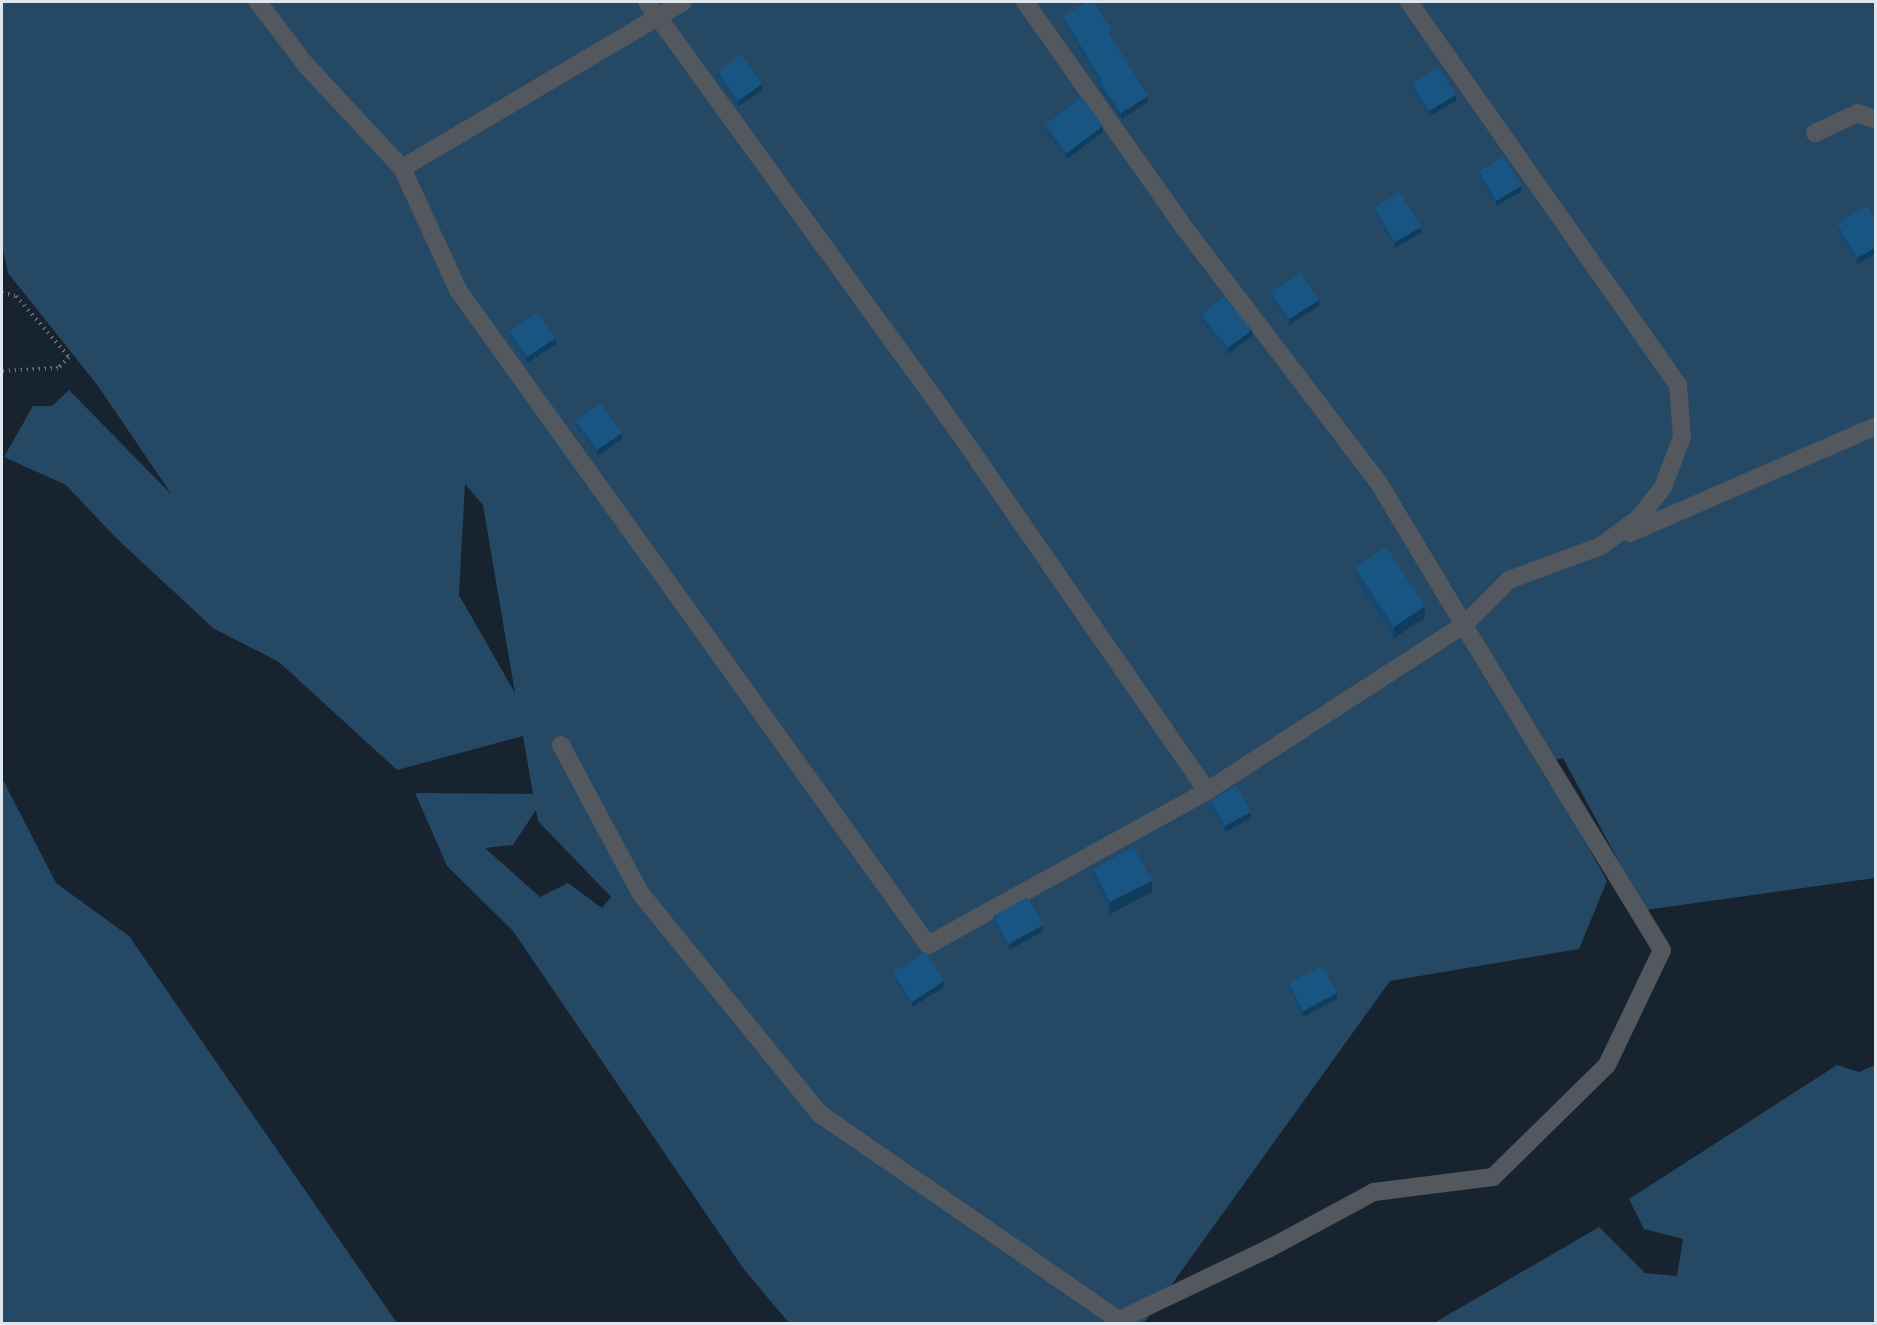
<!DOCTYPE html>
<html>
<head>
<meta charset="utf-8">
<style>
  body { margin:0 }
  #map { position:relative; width:1877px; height:1325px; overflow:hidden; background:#17232e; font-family:Inter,sans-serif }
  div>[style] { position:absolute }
  .green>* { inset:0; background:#254865 }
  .path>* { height:4px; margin-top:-2px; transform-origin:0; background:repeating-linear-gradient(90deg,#67717a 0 1.5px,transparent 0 6px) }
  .minor>* { height:18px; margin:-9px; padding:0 9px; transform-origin:9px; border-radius:9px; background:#52585d }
  .wall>* { inset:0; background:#164971 }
  .shaded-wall>* { inset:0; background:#123c5c }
  .building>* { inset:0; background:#195583 }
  span { translate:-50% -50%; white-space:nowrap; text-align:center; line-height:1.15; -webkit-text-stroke:5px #17232e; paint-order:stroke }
  .frame { position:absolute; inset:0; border:3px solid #dfe7ee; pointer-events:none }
</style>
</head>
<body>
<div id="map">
  <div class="green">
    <i style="clip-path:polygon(evenodd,2px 2px,1875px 2px,1875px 878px,1645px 910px,1563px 758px,1542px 763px,1607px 881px,1579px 949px,1390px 981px,1144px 1323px,789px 1323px,743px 1268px,513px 931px,447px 866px,415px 793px,533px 794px,523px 736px,397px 770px,279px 662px,213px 628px,115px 537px,66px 485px,4px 457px,33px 406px,52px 406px,69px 390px,172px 495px,98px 386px,8px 273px,2px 245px,2px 2px,465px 484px,483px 505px,515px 693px,459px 595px,465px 484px,2px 2px,536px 810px,538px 821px,611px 897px,602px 908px,568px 883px,540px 897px,485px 848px,513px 845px,536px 810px)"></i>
    <i style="clip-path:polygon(2px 778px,56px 883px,129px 936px,397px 1323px,2px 1323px)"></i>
    <i style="clip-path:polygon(1837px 1065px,1859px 1072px,1875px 1065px,1875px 1323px,1434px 1323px,1599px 1227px,1645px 1273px,1677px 1276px,1683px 1239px,1644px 1229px,1629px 1199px)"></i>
  </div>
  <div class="path">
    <i style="left:2px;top:293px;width:14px;rotate:12deg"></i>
    <i style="left:16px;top:296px;width:81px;rotate:49deg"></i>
    <i style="left:69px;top:357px;width:16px;rotate:135deg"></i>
    <i style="left:58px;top:368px;width:56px;rotate:176.9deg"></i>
  </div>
  <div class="minor">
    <i style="left:258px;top:2px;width:78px;rotate:52.8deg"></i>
    <i style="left:305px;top:64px;width:142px;rotate:47deg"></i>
    <i style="left:647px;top:2px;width:525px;rotate:54.07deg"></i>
    <i style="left:955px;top:427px;width:443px;rotate:55.3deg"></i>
    <i style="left:683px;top:2px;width:326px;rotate:149.4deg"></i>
    <i style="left:402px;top:168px;width:134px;rotate:65.3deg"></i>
    <i style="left:458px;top:290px;width:806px;rotate:54.34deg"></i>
    <i style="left:928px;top:945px;width:319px;rotate:-28.9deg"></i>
    <i style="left:1207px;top:791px;width:306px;rotate:-32.9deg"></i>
    <i style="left:1464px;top:625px;width:167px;rotate:-121deg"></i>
    <i style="left:1378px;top:482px;width:325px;rotate:-127.3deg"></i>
    <i style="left:1181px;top:223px;width:271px;rotate:-125.2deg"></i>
    <i style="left:1815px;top:133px;width:47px;rotate:-24.9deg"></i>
    <i style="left:1858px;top:113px;width:19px;rotate:21deg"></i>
    <i style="left:1630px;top:533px;width:268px;rotate:-23.5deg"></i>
    <i style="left:561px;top:745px;width:169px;rotate:61.8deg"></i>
    <i style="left:641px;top:894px;width:284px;rotate:50.9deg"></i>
    <i style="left:820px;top:1114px;width:363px;rotate:34.6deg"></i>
    <i style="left:1119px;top:1320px;width:165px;rotate:-25.5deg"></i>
    <i style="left:1268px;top:1249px;width:120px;rotate:-28.3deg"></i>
    <i style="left:1374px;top:1192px;width:120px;rotate:-7.2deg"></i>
    <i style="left:1493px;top:1177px;width:160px;rotate:-44.5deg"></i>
    <i style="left:1607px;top:1065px;width:127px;rotate:-64.4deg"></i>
    <i style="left:1662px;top:950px;width:381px;rotate:-121.4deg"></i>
    <i style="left:1464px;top:625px;width:64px;rotate:-45deg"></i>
    <i style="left:1509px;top:580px;width:98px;rotate:-20.3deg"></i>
    <i style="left:1601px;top:546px;width:47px;rotate:-36.4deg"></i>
    <i style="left:1639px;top:518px;width:39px;rotate:-52deg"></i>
    <i style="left:1663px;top:487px;width:53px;rotate:-69.2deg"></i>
    <i style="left:1682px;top:437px;width:52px;rotate:-94.4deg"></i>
    <i style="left:1678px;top:385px;width:468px;rotate:-125.1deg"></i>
  </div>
  <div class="wall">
    <i style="clip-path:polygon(1063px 16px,1111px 36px,1148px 102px,1121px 119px,1100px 89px,1100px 84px,1063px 21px)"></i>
    <i style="clip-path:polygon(718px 71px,762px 90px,738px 106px,718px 77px)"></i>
    <i style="clip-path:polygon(1412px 83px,1456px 101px,1429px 116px,1412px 89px)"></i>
    <i style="clip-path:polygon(1045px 125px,1103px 132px,1067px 159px,1045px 131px)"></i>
    <i style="clip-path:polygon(1479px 171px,1521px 192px,1496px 206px,1479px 177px)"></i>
    <i style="clip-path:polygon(1374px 208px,1421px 233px,1395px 248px,1374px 214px)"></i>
    <i style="clip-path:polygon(1875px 219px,1875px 254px,1857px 264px,1837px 229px,1837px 223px)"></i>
    <i style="clip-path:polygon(1271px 292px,1319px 306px,1289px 325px,1271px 298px)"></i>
    <i style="clip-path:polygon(1201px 315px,1252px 336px,1228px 354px,1201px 320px)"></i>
    <i style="clip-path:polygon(509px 331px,556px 344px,527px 363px,509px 337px)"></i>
    <i style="clip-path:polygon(576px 421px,622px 439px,597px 456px,576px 426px)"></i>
    <i style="clip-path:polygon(1355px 568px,1425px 618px,1394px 638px,1355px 579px)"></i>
    <i style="clip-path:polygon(1211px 800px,1251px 818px,1225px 832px,1211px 806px)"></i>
    <i style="clip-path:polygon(1093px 869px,1152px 892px,1110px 914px,1093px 880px)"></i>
    <i style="clip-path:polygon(993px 916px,1043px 931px,1009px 950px,993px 922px)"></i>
    <i style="clip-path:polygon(893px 972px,944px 987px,912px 1007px,893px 978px)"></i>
    <i style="clip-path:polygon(1289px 983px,1337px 999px,1303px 1017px,1289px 989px)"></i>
  </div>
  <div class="shaded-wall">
    <i style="clip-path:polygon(762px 84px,762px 90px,738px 106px,738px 101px)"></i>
    <i style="clip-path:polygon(1456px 95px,1456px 101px,1429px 116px,1429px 111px)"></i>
    <i style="clip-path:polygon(1148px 96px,1148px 102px,1121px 119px,1121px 113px)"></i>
    <i style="clip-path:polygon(1103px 126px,1103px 132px,1067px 159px,1067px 153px)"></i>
    <i style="clip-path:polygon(1521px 186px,1521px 192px,1496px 206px,1496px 201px)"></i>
    <i style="clip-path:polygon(1421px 227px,1421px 233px,1395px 248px,1395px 242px)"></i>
    <i style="clip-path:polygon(1875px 248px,1875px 254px,1857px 264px,1857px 258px)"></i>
    <i style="clip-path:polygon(1319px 300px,1319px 306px,1289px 325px,1289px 319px)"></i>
    <i style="clip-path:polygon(1252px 330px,1252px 336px,1228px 354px,1228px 348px)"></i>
    <i style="clip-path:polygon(556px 338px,556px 344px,527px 363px,527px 357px)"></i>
    <i style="clip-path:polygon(622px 433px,622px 439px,597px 456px,597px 450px)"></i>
    <i style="clip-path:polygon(1425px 606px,1425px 618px,1394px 638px,1394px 627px)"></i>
    <i style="clip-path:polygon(1251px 812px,1251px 818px,1225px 832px,1225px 826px)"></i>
    <i style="clip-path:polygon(1152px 881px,1152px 892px,1110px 914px,1110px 902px)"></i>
    <i style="clip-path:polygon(1043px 925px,1043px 931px,1009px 950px,1009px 944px)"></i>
    <i style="clip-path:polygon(944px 981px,944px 987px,912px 1007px,912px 1002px)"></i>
    <i style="clip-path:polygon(1337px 993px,1337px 999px,1303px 1017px,1303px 1011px)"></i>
  </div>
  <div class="building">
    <i style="clip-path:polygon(1087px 2px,1094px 2px,1111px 30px,1108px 32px,1148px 96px,1121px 113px,1100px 83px,1102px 81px,1063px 16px)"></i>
    <i style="clip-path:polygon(742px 54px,762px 84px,738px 101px,718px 71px)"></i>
    <i style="clip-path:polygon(1438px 67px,1456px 95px,1429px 111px,1412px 83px)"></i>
    <i style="clip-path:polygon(1082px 97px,1103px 126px,1067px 153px,1045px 125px)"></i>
    <i style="clip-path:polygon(1504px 156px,1521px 186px,1496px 201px,1479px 171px)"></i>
    <i style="clip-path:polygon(1400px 192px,1421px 227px,1395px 242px,1374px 208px)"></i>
    <i style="clip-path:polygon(1868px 206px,1875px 219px,1875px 248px,1857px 258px,1837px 223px)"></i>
    <i style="clip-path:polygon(1301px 273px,1319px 300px,1289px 319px,1271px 292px)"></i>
    <i style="clip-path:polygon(1224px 296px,1252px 330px,1228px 348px,1201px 315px)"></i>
    <i style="clip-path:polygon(537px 312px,556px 338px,527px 357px,509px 331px)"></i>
    <i style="clip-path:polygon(600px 403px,622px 433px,597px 450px,576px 421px)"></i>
    <i style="clip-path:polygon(1386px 547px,1425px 606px,1394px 627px,1355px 568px)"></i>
    <i style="clip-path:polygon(1237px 786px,1251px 812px,1225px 826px,1211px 800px)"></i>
    <i style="clip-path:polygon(1134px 847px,1152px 881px,1110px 902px,1093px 869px)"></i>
    <i style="clip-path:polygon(1027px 897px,1043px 925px,1009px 944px,993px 916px)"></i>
    <i style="clip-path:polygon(926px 952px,944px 981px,912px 1002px,893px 972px)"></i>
    <i style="clip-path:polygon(1322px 966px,1337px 993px,1303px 1011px,1289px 983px)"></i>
  </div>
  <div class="frame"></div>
</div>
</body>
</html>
